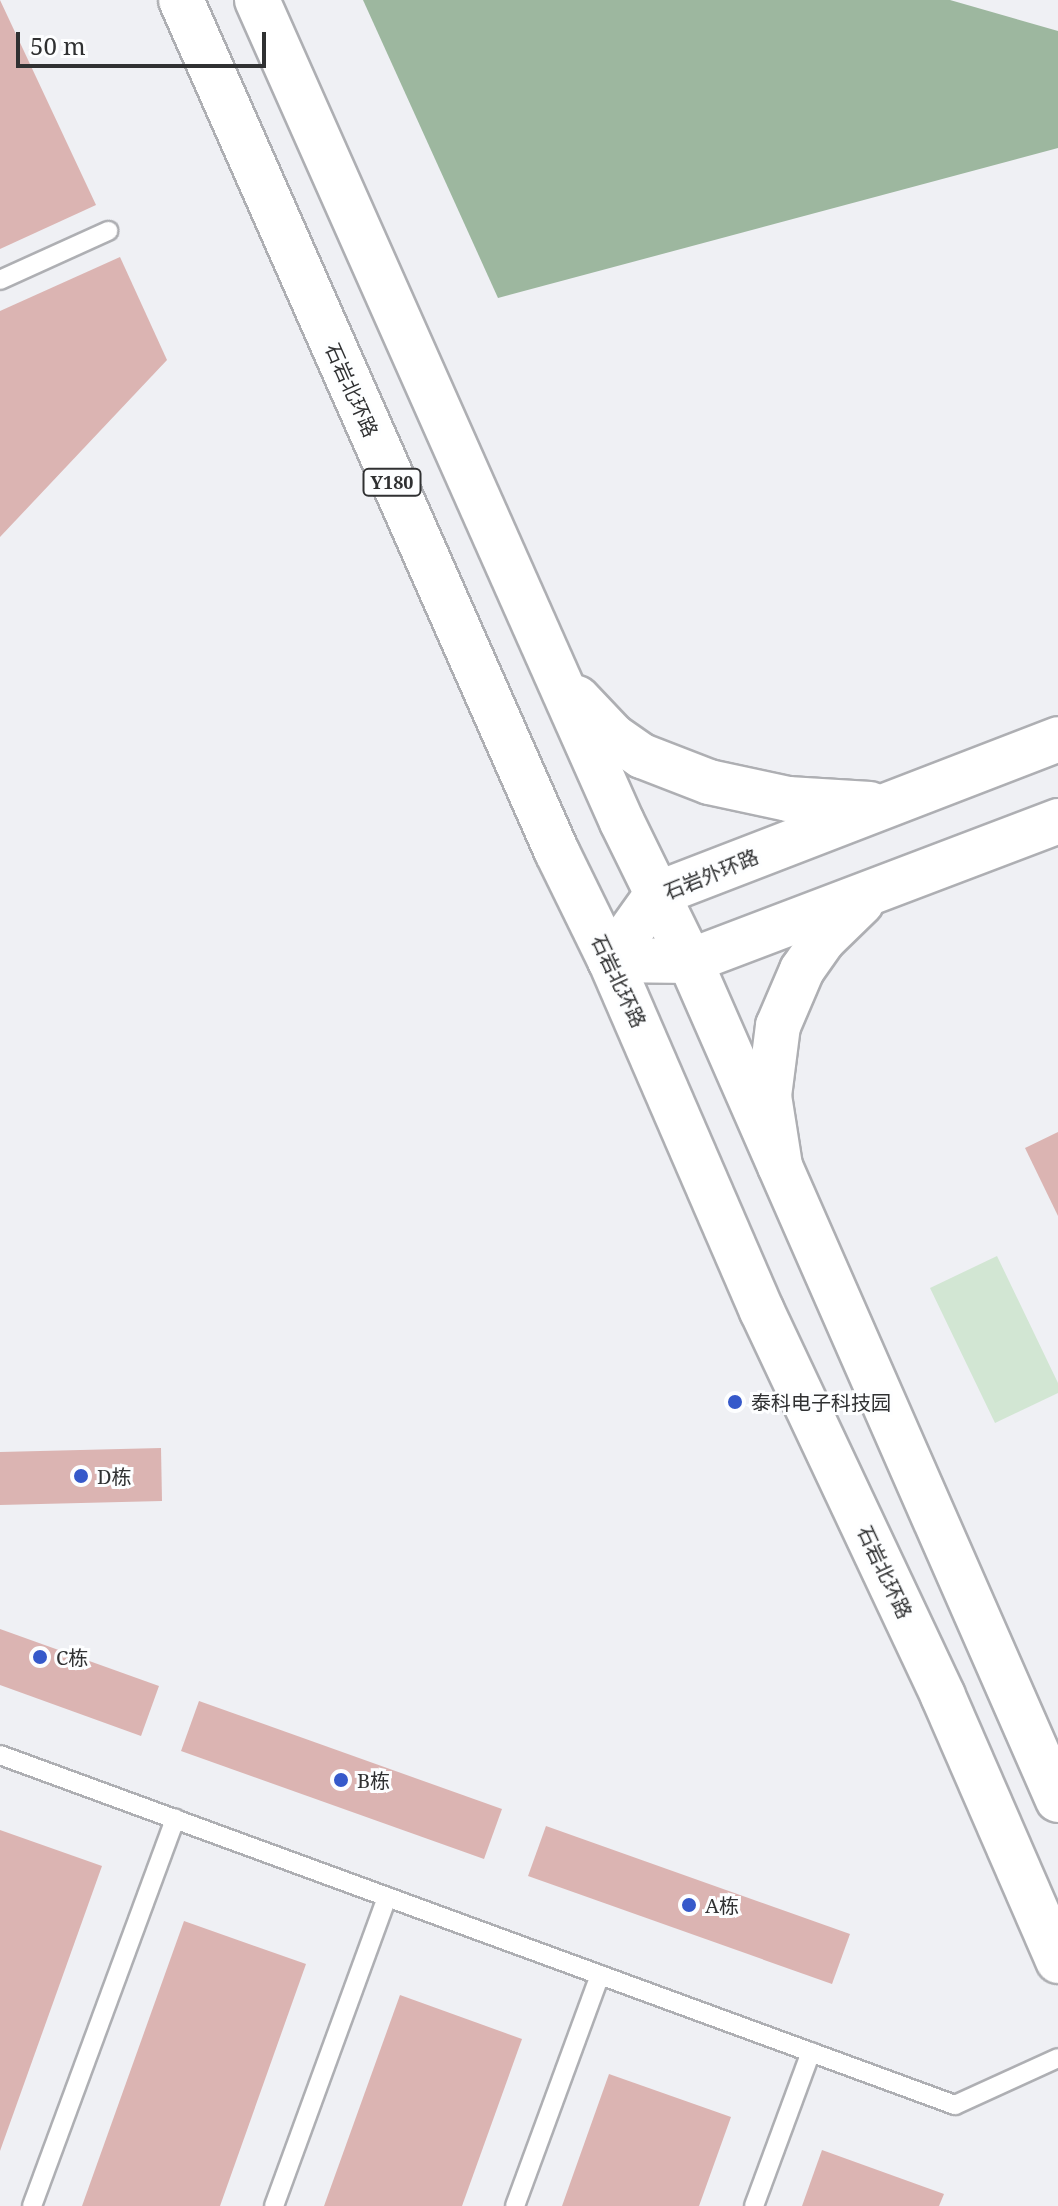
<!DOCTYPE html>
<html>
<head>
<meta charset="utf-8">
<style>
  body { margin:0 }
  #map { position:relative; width:1058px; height:2206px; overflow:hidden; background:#eff0f4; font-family:"Noto Serif","Noto Sans SC",serif }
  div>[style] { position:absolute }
  .green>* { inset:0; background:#d2e6d3 }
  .forest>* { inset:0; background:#9db79f }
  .building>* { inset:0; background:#dbb4b2 }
  .roads { filter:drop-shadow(2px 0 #aeafb3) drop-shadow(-2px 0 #aeafb3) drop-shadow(0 2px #aeafb3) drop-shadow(0 -2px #aeafb3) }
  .service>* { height:18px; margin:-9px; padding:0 9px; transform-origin:9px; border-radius:9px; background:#fff }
  .secondary>* { height:44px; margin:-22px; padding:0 22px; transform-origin:22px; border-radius:22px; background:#fff }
  .primary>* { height:44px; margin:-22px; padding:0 22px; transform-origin:22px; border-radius:22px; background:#fff }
  .dots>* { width:22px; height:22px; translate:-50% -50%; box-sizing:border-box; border:4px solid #fdfeff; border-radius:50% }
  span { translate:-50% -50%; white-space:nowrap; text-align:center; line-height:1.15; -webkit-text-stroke:6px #fdfeff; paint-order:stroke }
  .shield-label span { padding:2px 6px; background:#fdfeff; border:2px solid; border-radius:6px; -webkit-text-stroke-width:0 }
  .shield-label { font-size:18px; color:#303132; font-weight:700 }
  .street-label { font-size:20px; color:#303132 }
  .poi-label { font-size:20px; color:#303132 }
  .left { translate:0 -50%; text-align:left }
  .scale { position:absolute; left:16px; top:32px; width:250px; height:36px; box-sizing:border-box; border:4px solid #303132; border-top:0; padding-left:10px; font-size:24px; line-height:28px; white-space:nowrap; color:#303132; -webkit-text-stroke:6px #fdfeff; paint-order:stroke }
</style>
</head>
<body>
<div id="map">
  <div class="green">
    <i style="clip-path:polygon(997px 1256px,1058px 1383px,1058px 1393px,995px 1423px,930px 1288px)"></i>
  </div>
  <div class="forest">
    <i style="clip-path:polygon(363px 0,950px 0,1058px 31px,1058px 148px,498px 298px)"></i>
  </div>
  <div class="building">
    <i style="clip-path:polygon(0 0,96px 205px,0 249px)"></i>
    <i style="clip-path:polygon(120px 257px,167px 360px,0 537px,0 311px)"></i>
    <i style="clip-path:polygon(1058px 1132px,1058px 1216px,1025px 1148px)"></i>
    <i style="clip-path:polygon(161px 1448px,162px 1501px,0 1505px,0 1452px)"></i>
    <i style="clip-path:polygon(0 1629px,159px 1686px,141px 1736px,0 1685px)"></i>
    <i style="clip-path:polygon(199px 1701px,502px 1809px,484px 1859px,181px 1751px)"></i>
    <i style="clip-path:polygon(546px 1826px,850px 1934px,832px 1984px,528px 1876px)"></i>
    <i style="clip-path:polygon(0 1830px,102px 1866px,0 2151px)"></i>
    <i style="clip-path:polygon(184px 1921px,306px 1964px,220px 2206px,82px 2206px)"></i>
    <i style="clip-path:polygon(400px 1995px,522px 2039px,462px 2206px,324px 2206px)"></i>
    <i style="clip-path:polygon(609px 2074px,731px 2117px,699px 2206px,562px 2206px)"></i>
    <i style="clip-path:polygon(822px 2150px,944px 2194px,939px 2206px,802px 2206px)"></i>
  </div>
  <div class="roads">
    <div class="service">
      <i style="left:0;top:280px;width:119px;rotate:-24.4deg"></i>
      <i style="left:0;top:1755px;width:1017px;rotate:20.13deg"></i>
      <i style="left:955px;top:2105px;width:113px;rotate:-24.5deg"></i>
      <i style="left:32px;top:2206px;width:413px;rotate:-69.7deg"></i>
      <i style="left:274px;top:2206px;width:329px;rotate:-69.9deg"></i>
      <i style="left:515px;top:2206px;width:246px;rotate:-69.8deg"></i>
      <i style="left:754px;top:2206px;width:164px;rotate:-69.7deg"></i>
    </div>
    <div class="secondary">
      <i style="left:610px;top:960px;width:382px;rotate:66.6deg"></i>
      <i style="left:762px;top:1311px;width:425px;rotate:64.8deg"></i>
      <i style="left:943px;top:1696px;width:289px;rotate:66.5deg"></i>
      <i style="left:690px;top:961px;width:916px;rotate:66.32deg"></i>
    </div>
    <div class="primary">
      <i style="left:181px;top:0;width:931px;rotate:66.19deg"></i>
      <i style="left:557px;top:852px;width:120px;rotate:63.9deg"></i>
      <i style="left:257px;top:0;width:899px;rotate:66.06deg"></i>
      <i style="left:622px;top:822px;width:155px;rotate:63.9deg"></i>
      <i style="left:577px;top:698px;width:52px;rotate:46.5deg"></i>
      <i style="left:613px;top:736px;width:35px;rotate:35deg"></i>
      <i style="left:642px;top:756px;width:72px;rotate:21.2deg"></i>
      <i style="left:709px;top:782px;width:81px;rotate:12.1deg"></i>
      <i style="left:788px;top:799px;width:82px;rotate:3.5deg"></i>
      <i style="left:610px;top:960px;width:81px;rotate:-54.5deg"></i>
      <i style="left:657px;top:894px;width:430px;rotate:-21.1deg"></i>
      <i style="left:610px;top:960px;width:80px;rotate:0.7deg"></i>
      <i style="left:690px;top:961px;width:394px;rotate:-20.8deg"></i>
      <i style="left:780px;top:1166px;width:71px;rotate:-98.9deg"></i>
      <i style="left:769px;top:1096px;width:71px;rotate:-82.7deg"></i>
      <i style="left:778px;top:1026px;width:61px;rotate:-66.8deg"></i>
      <i style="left:802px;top:970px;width:38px;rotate:-55deg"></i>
      <i style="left:824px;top:939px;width:52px;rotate:-44.2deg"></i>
    </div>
  </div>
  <div class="dots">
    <i style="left:735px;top:1402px;background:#3659ca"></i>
    <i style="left:81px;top:1476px;background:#3659ca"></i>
    <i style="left:40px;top:1657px;background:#3659ca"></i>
    <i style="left:341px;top:1780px;background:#3659ca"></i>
    <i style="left:689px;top:1905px;background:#3659ca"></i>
  </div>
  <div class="shield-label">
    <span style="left:392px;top:482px">Y180</span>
  </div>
  <div class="street-label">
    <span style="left:352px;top:390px;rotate:66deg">石岩北环路</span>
    <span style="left:711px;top:874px;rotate:-22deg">石岩外环路</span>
    <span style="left:619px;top:981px;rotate:65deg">石岩北环路</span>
    <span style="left:885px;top:1572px;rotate:65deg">石岩北环路</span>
  </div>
  <div class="poi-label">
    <span class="left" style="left:751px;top:1402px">泰科电子科技园</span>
    <span class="left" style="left:97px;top:1476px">D栋</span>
    <span class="left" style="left:56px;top:1657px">C栋</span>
    <span class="left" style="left:357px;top:1780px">B栋</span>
    <span class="left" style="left:705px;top:1905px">A栋</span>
  </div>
  <div class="scale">50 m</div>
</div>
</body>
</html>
